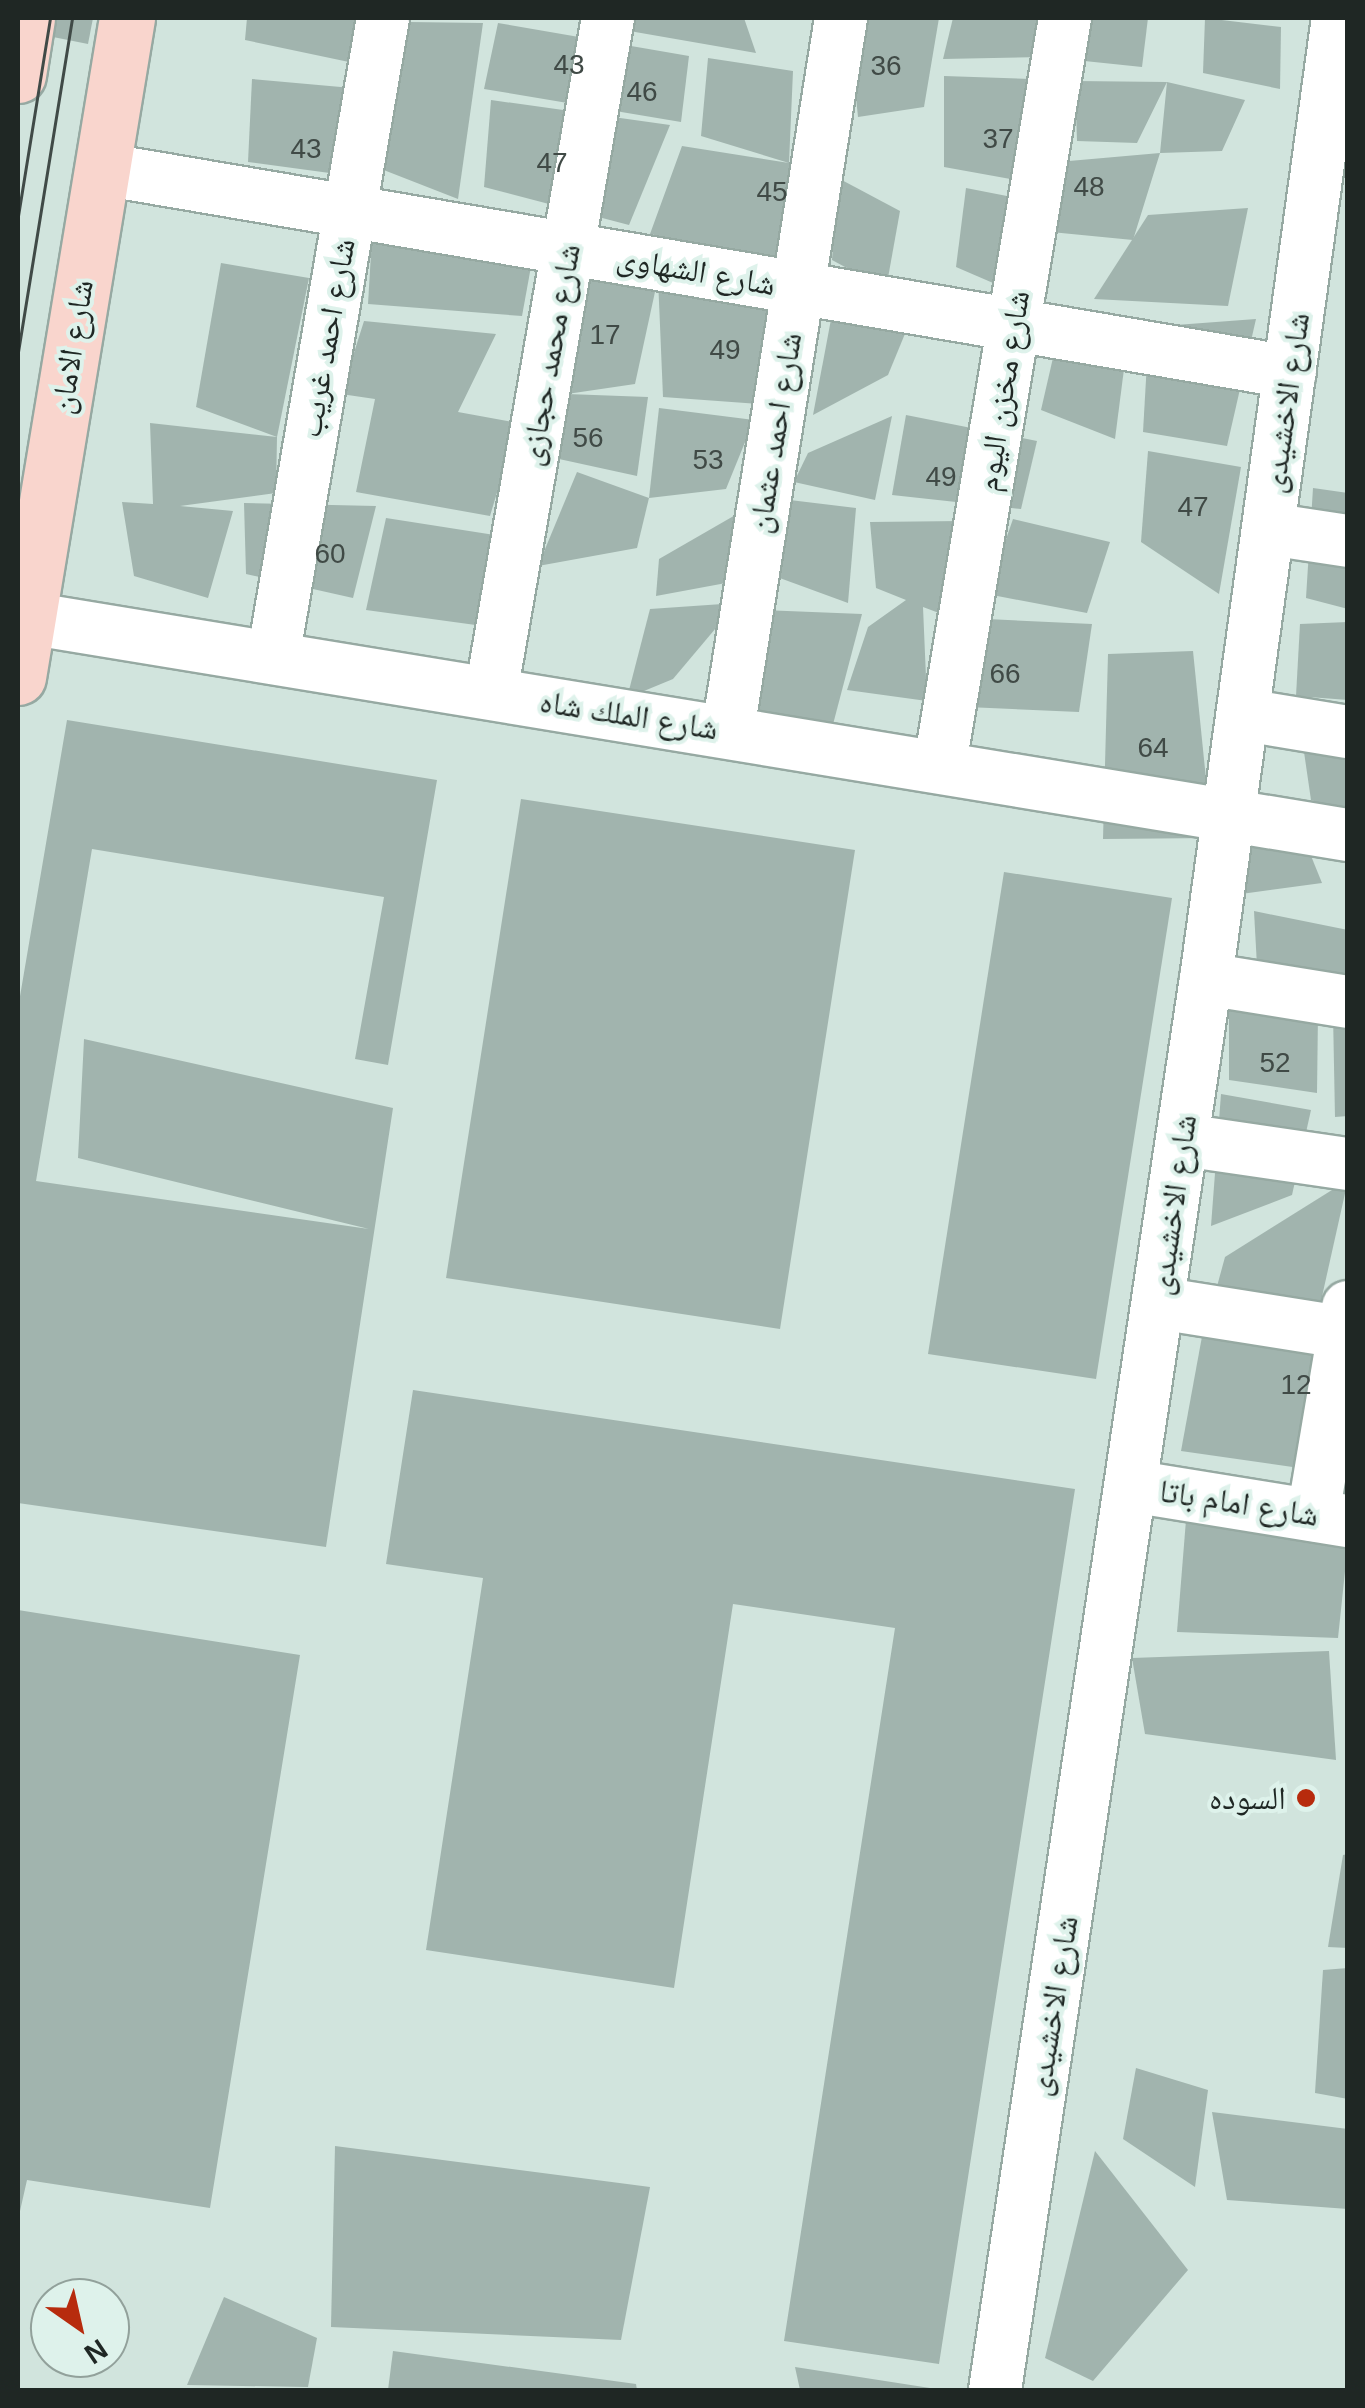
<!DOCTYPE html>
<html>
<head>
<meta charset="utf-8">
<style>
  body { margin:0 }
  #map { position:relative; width:1365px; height:2408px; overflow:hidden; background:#d1e4dd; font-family:Helvetica,"Noto Naskh Arabic",sans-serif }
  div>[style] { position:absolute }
  .building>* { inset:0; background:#a1b4ae }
  .roads { filter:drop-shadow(2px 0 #96a9a2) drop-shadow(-2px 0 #96a9a2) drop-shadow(0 2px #96a9a2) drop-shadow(0 -2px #96a9a2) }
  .street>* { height:52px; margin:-26px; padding:0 26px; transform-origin:26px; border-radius:26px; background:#fff }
  .secondary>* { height:55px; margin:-27.5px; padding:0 27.5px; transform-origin:27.5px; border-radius:27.5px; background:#f9d5cd }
  .tram>* { height:2.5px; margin:-1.25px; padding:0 1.25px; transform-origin:1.25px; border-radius:1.25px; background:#404a47 }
  .dots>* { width:28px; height:28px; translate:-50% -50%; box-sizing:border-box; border:5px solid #def2eb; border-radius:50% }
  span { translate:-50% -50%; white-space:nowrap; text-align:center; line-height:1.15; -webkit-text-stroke:8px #def2eb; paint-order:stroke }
  .number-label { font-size:28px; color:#404a46 }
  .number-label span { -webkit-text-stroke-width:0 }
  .street-label { font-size:32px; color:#1f2724 }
  .poi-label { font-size:32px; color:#1f2724 }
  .right { translate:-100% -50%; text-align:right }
  .frame { position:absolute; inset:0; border:20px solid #1f2724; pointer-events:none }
  .north { position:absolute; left:30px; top:2278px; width:100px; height:100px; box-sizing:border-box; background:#def2eb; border:2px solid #92a19b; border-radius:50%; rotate:146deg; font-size:28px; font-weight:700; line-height:40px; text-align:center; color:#1f2724 }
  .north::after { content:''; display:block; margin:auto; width:35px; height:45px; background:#b72b0d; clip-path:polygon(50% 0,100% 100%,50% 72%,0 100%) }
</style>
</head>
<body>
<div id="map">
  <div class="building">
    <i style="clip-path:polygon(18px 18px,93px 18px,88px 44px,18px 30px)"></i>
    <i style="clip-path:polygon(247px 18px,358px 18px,349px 62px,245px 40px)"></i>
    <i style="clip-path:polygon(622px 18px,744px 18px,756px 53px,618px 29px)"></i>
    <i style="clip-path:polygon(848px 18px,939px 18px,924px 107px,858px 117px)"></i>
    <i style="clip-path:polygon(953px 18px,1045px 18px,1044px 57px,943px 59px)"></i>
    <i style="clip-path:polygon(1085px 18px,1148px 18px,1142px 67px,1075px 60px)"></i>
    <i style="clip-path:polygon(1205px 18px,1281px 27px,1280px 89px,1203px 73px)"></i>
    <i style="clip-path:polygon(409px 22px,483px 23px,458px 199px,376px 167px)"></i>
    <i style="clip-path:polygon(498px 23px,689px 56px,681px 122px,484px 89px)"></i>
    <i style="clip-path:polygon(708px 58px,793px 71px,789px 163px,818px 167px,783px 264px,650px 234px,682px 146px,789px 163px,701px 136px)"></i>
    <i style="clip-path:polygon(944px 76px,1031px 79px,1016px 180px,944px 167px)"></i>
    <i style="clip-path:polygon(252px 79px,352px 88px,337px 174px,248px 162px)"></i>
    <i style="clip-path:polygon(1075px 81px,1167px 82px,1245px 100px,1222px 151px,1160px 153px,1133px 240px,1051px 232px,1069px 161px,1160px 153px,1167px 82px,1137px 143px,1077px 141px)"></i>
    <i style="clip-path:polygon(491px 100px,670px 125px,629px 225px,484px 187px)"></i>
    <i style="clip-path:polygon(838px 178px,900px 211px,886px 289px,832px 260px)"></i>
    <i style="clip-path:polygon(966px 188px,1012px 197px,1000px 286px,956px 267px)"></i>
    <i style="clip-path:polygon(1248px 208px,1228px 306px,1094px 299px,1148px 215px)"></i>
    <i style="clip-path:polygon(372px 237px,532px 261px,522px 316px,368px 304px)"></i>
    <i style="clip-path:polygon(221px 263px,309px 278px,277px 437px,196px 407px)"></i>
    <i style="clip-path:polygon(584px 271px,658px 278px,635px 384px,567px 394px)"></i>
    <i style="clip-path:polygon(658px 278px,787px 287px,759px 404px,663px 397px)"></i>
    <i style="clip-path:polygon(832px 314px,909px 324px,888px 375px,813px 415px)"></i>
    <i style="clip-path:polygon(1256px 319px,1227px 446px,1143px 432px,1149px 327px)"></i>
    <i style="clip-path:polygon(364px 321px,496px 334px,458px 412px,518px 423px,490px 516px,356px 492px,375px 399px,341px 394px)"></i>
    <i style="clip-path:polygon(1055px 349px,1124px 369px,1115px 439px,1041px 410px)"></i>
    <i style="clip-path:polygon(567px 394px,648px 397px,637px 476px,559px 459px)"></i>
    <i style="clip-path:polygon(659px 408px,754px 420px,726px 489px,649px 498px)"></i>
    <i style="clip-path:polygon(906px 415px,1037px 441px,1021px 509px,892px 495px)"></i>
    <i style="clip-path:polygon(892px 416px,875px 500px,794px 482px,808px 453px)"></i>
    <i style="clip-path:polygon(150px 423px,277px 437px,276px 493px,180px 506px,233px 511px,208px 598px,134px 576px,122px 502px,153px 504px)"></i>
    <i style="clip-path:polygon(1148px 451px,1241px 467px,1219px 594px,1141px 542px)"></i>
    <i style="clip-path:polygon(577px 472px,649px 498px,637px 548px,538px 566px)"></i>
    <i style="clip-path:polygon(1313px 488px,1348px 493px,1348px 609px,1306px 598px)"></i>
    <i style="clip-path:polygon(765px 497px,856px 508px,848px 603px,777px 577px)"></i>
    <i style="clip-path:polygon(244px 503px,376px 506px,353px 598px,246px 574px)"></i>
    <i style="clip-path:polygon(751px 506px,726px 583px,656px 596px,659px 559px)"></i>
    <i style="clip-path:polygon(386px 518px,501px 536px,483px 626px,366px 610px)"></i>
    <i style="clip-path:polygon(1013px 519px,1110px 542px,1087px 613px,987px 594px)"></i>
    <i style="clip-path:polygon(962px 521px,947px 616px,923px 607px,927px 701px,847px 690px,868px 627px,906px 600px,876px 588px,870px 522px)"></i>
    <i style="clip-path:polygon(737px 603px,673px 679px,627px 698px,650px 609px)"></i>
    <i style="clip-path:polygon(762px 610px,862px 614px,831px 732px,747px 706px)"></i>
    <i style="clip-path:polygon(987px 619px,1092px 624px,1079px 712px,967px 707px)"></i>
    <i style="clip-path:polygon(1348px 622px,1348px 700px,1296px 696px,1300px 624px)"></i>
    <i style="clip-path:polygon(1193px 651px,1212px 838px,1103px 839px,1108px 654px)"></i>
    <i style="clip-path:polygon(67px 720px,437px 780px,388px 1065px,355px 1059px,384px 897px,92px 849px,36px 1181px,369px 1229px,78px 1158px,84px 1039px,393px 1108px,326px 1547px,18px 1503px,18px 1008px)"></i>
    <i style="clip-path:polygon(1303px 745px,1348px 751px,1348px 812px,1311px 800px)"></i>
    <i style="clip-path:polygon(521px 799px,855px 850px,780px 1329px,446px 1278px)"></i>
    <i style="clip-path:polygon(1242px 837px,1305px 841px,1322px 883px,1241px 894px)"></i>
    <i style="clip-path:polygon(1004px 872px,1172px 898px,1096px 1379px,928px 1354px)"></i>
    <i style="clip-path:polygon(1254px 911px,1348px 930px,1348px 976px,1257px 966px)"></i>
    <i style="clip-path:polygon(1229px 1000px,1318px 1013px,1317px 1093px,1229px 1080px)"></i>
    <i style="clip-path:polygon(1333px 1013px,1348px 1017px,1348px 1116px,1335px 1117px)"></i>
    <i style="clip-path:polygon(1221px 1094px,1311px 1110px,1292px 1195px,1211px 1226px)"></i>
    <i style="clip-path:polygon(1348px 1180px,1319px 1310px,1216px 1290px,1225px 1257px)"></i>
    <i style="clip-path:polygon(1203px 1331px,1348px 1335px,1348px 1475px,1181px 1451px)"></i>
    <i style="clip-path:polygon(413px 1390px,1075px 1489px,939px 2364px,784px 2341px,895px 1628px,733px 1604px,674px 1988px,426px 1950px,483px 1578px,386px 1564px)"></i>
    <i style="clip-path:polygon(1186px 1520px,1348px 1543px,1338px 1638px,1177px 1632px)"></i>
    <i style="clip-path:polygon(18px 1610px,300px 1655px,210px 2208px,27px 2180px,18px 2220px)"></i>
    <i style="clip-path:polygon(1329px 1651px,1336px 1760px,1145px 1734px,1132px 1658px)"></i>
    <i style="clip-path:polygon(1348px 1854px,1348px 1948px,1328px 1947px,1343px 1855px)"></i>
    <i style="clip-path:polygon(1348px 1968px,1348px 2099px,1315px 2093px,1323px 1970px)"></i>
    <i style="clip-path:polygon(1136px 2068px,1208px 2090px,1195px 2187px,1123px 2139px)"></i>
    <i style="clip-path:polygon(1212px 2112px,1348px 2129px,1348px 2209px,1227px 2200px)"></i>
    <i style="clip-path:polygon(335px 2146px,650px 2187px,621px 2340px,331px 2327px)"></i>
    <i style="clip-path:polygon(1095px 2151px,1188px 2270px,1093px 2381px,1045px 2358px)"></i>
    <i style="clip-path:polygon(224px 2297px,317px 2338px,308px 2387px,187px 2385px)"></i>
    <i style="clip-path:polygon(393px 2351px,636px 2384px,637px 2390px,388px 2390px)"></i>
    <i style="clip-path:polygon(795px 2367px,930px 2388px,930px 2390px,800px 2390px)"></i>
  </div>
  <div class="roads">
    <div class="street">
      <i style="left:102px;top:169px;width:1205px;rotate:9.7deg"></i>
      <i style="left:1269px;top:529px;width:80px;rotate:8.6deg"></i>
      <i style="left:28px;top:618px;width:1338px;rotate:9.34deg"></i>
      <i style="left:273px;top:658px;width:649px;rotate:-80.25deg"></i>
      <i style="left:491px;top:693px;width:685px;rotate:-80.17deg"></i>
      <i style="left:1244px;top:715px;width:105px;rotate:9.3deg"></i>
      <i style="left:728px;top:730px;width:721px;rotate:-80.98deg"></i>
      <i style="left:940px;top:764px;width:756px;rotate:-80.49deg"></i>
      <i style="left:1206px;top:979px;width:144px;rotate:9.2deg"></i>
      <i style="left:1183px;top:1140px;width:167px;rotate:8.3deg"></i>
      <i style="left:1158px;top:1303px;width:192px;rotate:9deg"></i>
      <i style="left:1131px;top:1486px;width:220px;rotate:9.2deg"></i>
      <i style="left:1313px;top:1515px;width:211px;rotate:-80.4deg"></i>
      <i style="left:995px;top:2390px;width:1427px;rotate:-81.5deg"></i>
      <i style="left:1206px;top:979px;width:970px;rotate:-82.18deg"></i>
    </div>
    <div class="secondary">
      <i style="left:18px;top:75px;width:58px;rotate:-81deg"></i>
      <i style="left:18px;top:677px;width:668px;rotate:-80.61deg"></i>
    </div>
  </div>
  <div class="tram">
    <i style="left:18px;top:216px;width:201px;rotate:-80.8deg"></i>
    <i style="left:18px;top:352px;width:338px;rotate:-80.8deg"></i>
  </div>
  <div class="dots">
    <i style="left:1306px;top:1798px;background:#b72b0d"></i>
  </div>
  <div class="number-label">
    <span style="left:569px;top:65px">43</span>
    <span style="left:886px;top:66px">36</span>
    <span style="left:642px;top:92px">46</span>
    <span style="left:998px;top:139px">37</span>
    <span style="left:306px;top:149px">43</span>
    <span style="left:552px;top:163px">47</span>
    <span style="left:1089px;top:187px">48</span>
    <span style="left:772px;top:192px">45</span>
    <span style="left:605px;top:335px">17</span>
    <span style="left:725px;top:350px">49</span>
    <span style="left:588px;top:438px">56</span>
    <span style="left:708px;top:460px">53</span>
    <span style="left:941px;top:477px">49</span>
    <span style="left:1193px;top:507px">47</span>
    <span style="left:330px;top:554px">60</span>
    <span style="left:1005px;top:674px">66</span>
    <span style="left:1153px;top:748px">64</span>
    <span style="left:1275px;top:1063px">52</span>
    <span style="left:1296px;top:1385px">12</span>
  </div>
  <div class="street-label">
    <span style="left:696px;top:271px;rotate:10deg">شارع الشهاوى</span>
    <span style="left:327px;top:338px;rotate:-80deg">شارع احمد غريب</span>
    <span style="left:72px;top:347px;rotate:-81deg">شارع الامان</span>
    <span style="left:550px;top:355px;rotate:-80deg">شارع محمد حجازى</span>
    <span style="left:1003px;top:391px;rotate:-81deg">شارع مخزن اليوم</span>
    <span style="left:1286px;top:403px;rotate:-82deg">شارع الاخشيدى</span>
    <span style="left:775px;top:433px;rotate:-81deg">شارع احمد عثمان</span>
    <span style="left:629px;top:715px;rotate:9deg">شارع الملك شاه</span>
    <span style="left:1173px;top:1205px;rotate:-82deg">شارع الاخشيدى</span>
    <span style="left:1239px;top:1503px;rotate:9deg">شارع امام باتا</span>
    <span style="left:1053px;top:2006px;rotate:-81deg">شارع الاخشيدى</span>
  </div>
  <div class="poi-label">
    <span class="right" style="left:1286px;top:1798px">السوده</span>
  </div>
  <div class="frame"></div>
  <div class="north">N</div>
</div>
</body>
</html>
